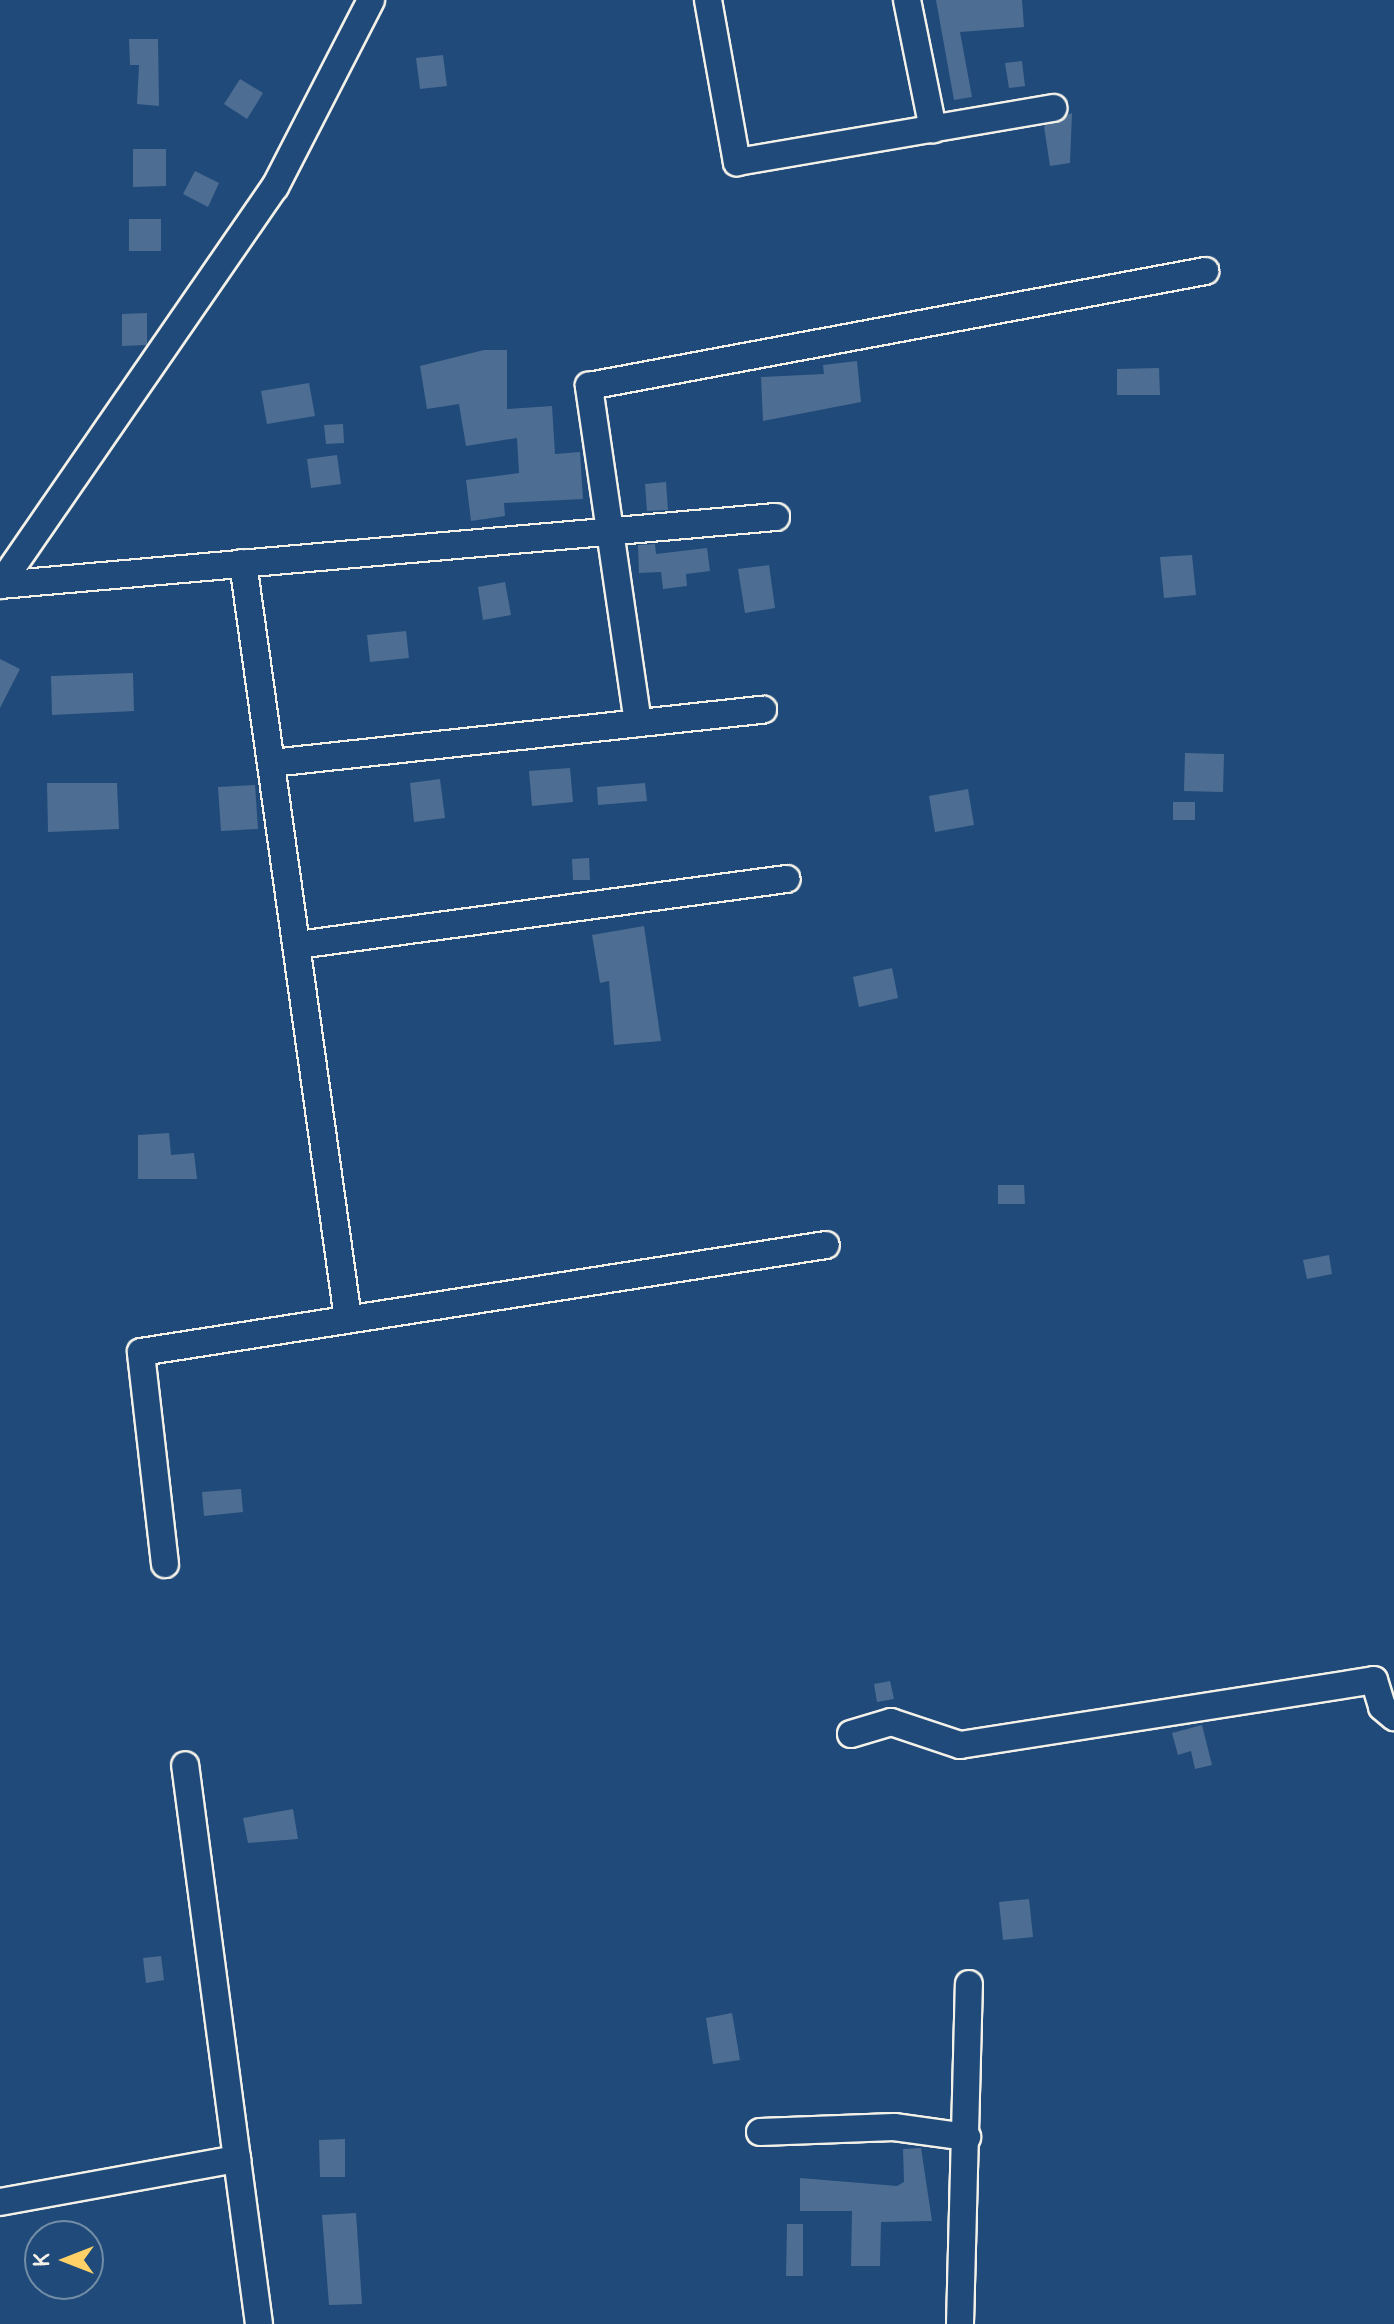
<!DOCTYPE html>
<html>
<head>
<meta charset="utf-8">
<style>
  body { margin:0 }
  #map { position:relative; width:1394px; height:2324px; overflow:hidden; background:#1f4a7a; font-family:Pangolin,sans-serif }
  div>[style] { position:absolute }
  .building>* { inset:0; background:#4d6e92 }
  .roads { filter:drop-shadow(2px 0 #f4f1e8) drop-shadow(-2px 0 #f4f1e8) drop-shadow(0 2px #f4f1e8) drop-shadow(0 -2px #f4f1e8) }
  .minor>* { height:26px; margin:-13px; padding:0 13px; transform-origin:13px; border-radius:13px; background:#1f4a7a }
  span { translate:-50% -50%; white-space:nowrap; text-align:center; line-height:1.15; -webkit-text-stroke:6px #1f4a7a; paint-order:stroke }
  .north { position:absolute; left:24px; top:2220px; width:80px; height:80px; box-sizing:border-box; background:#1f4a7a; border:2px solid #748da6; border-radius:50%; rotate:270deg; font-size:22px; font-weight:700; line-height:32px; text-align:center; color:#f4f1e8 }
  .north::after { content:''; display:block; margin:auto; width:28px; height:36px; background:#ffd166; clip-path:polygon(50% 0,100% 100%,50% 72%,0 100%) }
</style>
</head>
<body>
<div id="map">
  <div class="building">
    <i style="clip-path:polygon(936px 0,1022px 0,1024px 27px,960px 32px,972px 97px,954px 100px)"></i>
    <i style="clip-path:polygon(129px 39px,158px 39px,159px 106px,137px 104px,139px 65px,130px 65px)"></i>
    <i style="clip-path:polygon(443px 55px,447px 86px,420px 89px,416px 58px)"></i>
    <i style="clip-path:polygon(1022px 61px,1025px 86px,1009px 88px,1005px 63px)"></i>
    <i style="clip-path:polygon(240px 79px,263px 93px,247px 119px,224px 104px)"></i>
    <i style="clip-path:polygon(1072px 113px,1070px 163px,1050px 166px,1044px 126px)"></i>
    <i style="clip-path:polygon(133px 149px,166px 149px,166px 186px,133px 187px)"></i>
    <i style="clip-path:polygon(195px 171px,219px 183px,208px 207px,183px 194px)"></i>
    <i style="clip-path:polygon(129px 219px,161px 219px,161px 251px,129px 251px)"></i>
    <i style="clip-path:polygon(147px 313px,147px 345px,122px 346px,122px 314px)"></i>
    <i style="clip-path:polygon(484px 350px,507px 350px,507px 409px,552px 406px,555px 454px,580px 452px,583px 499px,504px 503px,505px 516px,471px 521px,466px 480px,519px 473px,517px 438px,466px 446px,459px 404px,427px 409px,420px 366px)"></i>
    <i style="clip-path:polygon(857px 361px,861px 402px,763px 421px,761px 377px,824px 374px,823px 365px)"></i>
    <i style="clip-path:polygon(1159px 368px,1160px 395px,1117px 395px,1117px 369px)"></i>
    <i style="clip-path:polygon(309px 383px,315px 416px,267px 424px,261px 391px)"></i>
    <i style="clip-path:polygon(343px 424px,344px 443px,326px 444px,324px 425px)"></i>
    <i style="clip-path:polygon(337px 455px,341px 484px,311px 488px,307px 459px)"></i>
    <i style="clip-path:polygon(666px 482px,668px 510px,647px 511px,645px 484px)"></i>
    <i style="clip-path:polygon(655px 544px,656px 554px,707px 548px,710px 571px,686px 574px,687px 586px,663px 589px,661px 572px,639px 573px,638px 545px)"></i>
    <i style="clip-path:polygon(1192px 555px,1196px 595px,1164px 598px,1160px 557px)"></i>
    <i style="clip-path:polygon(769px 565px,775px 608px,745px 613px,738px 569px)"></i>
    <i style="clip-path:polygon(505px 582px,511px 615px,483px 620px,478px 587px)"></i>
    <i style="clip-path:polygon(406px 631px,409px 658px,370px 662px,367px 635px)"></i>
    <i style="clip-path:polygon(0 659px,20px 669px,0 708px)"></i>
    <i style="clip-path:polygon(133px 673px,134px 711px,52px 715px,51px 676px)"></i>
    <i style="clip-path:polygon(1185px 753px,1224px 754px,1223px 792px,1184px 791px)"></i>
    <i style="clip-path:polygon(570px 768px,573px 802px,532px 806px,529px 771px)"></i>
    <i style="clip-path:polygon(440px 779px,445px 818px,414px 822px,410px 783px)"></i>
    <i style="clip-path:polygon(47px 783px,117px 783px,119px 829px,48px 832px)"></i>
    <i style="clip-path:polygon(645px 783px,647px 801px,598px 805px,597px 787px)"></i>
    <i style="clip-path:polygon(255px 785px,258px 829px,221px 831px,218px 787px)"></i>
    <i style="clip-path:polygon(968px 789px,974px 825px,935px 832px,929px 796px)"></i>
    <i style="clip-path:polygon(1173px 802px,1195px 802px,1195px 820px,1173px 820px)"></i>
    <i style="clip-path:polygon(589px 858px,590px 880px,573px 880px,572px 859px)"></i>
    <i style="clip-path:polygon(644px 926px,661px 1041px,614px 1045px,609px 981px,600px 983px,592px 935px)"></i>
    <i style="clip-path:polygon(892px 968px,898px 998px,859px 1007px,853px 977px)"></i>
    <i style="clip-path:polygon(169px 1133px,171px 1155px,194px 1153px,197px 1179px,138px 1179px,138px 1135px)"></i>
    <i style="clip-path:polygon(998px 1185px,1024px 1185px,1025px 1204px,998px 1204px)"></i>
    <i style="clip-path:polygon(1329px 1255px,1332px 1274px,1307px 1279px,1303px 1260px)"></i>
    <i style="clip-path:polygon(241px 1489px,243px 1512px,204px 1516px,202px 1492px)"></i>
    <i style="clip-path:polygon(890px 1681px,894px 1699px,877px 1702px,874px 1684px)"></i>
    <i style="clip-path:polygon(1202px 1725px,1212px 1765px,1195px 1769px,1191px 1751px,1178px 1755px,1172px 1733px)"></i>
    <i style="clip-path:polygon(293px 1809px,298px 1839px,248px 1843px,243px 1818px)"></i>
    <i style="clip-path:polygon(1029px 1899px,1033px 1937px,1003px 1940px,999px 1902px)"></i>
    <i style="clip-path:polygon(161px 1956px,164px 1980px,146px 1983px,143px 1958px)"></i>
    <i style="clip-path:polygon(732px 2013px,740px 2060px,713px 2064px,706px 2018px)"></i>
    <i style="clip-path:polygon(345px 2139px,345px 2177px,320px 2177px,319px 2140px)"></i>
    <i style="clip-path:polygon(921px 2148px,932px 2221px,881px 2222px,880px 2266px,851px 2266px,852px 2211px,800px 2211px,800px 2178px,897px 2186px,904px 2182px,903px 2149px)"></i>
    <i style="clip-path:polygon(356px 2213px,362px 2304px,329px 2305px,322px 2215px)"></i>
    <i style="clip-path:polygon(787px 2224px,803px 2224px,803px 2276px,786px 2276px)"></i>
  </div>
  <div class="roads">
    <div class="minor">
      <i style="left:708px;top:0;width:165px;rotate:79.9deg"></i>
      <i style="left:737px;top:162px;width:321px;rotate:-9.7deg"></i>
      <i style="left:907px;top:0;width:132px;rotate:78.6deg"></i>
      <i style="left:243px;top:563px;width:763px;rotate:82.09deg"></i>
      <i style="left:0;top:585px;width:779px;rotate:-5.01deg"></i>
      <i style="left:0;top:585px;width:484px;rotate:-55.4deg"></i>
      <i style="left:275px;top:187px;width:210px;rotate:-62.8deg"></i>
      <i style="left:638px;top:723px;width:341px;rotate:-98.3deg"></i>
      <i style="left:589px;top:386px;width:627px;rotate:-10.57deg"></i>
      <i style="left:272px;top:763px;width:494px;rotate:-6.2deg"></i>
      <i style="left:298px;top:945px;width:493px;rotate:-7.7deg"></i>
      <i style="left:165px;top:1564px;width:213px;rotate:-96.5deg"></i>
      <i style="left:141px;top:1352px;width:693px;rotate:-8.88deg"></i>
      <i style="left:851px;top:1734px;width:42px;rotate:-16.7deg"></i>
      <i style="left:891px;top:1722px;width:73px;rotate:18.4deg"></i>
      <i style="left:960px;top:1745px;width:419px;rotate:-8.9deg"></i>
      <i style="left:1374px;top:1680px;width:28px;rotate:73deg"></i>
      <i style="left:1382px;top:1707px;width:16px;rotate:40deg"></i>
      <i style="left:760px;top:2132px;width:134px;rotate:-2.1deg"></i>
      <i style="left:894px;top:2127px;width:74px;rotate:7.8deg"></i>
      <i style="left:237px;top:2159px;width:166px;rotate:82.4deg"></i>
      <i style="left:0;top:2202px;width:241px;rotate:-10.3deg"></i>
      <i style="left:237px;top:2159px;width:397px;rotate:-97.5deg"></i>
      <i style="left:960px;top:2324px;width:340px;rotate:-88.5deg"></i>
    </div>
  </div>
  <div class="north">K</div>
</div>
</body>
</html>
